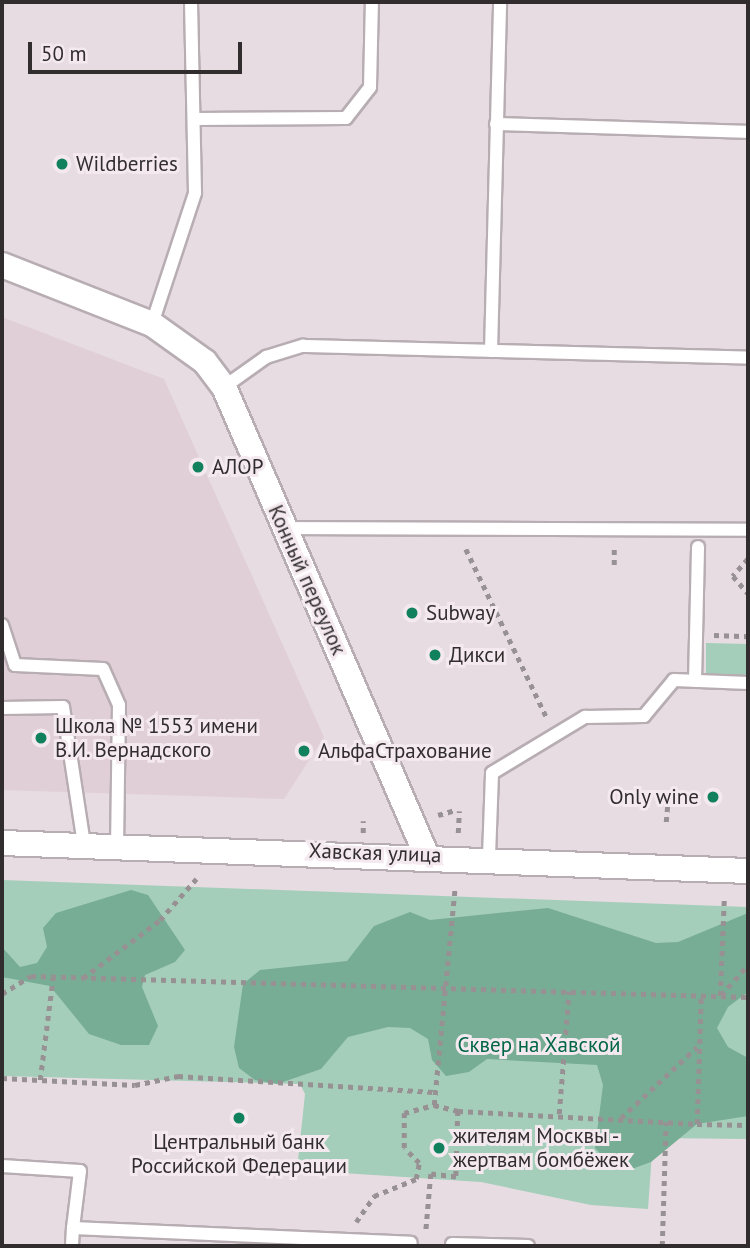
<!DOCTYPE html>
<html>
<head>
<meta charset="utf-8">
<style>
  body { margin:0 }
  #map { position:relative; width:750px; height:1248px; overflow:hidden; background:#e6dce1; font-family:"PT Sans",sans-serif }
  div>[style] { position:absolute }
  .built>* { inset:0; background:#e1cfd7 }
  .green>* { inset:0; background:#a4ceba }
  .forest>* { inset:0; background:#78ad95 }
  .path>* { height:4.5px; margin-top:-2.25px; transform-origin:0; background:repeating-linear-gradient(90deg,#989194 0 5px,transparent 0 10px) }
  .roads { filter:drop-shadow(2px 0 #b7adb2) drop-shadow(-2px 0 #b7adb2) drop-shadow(0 2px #b7adb2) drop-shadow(0 -2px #b7adb2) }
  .lane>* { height:12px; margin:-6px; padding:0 6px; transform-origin:6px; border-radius:6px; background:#fff }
  .street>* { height:24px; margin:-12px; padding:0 12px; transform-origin:12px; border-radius:12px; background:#fff }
  .dots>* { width:19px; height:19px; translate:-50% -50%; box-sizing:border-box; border:4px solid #f4e9ee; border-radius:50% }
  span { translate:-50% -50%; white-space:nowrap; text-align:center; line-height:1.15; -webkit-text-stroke:6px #f4e9ee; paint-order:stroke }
  .poi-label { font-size:21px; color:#312d2e }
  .left { translate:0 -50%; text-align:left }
  .right { translate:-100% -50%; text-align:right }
  .street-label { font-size:21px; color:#312d2e }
  .park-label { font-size:21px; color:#016648 }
  .frame { position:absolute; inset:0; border:4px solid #312d2e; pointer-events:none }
  .scale { position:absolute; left:28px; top:42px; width:214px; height:32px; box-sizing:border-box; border:4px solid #312d2e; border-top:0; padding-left:9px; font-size:21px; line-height:24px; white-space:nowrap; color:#312d2e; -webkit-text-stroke:5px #f4e9ee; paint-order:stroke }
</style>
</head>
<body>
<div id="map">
  <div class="built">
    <i style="clip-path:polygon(2px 317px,164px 379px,324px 737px,284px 799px,2px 790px)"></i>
  </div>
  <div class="green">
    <i style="clip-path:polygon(706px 643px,748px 644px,748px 675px,706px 675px)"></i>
    <i style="clip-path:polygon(2px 880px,748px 907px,748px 1139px,653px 1138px,648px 1209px,591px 1205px,481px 1182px,297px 1170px,305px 1094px,300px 1084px,2px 1076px)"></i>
  </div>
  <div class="forest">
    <i style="clip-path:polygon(131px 890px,148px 895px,185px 950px,175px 962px,145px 975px,142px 987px,158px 1026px,149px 1045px,121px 1045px,89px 1034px,50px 986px,2px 977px,2px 947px,20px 967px,37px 963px,47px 947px,43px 928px,56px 913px)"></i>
    <i style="clip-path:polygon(548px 908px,656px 943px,678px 942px,748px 913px,748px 992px,728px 1007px,717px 1028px,728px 1047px,748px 1058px,748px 1116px,697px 1124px,651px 1162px,629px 1170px,609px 1163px,595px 1148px,603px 1085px,597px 1065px,487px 1059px,469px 1072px,446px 1076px,432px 1060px,428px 1039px,410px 1028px,388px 1027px,348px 1037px,321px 1069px,277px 1084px,255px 1080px,239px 1068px,234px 1047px,243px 984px,260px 970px,347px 961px,374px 926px,410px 912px,430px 920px)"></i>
  </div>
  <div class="path">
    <i style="left:466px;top:549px;width:187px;rotate:64.4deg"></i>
    <i style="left:748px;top:559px;width:23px;rotate:131deg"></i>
    <i style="left:733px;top:576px;width:23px;rotate:49deg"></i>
    <i style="left:614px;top:565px;width:16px;rotate:-90deg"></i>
    <i style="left:714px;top:635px;width:34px;rotate:2deg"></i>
    <i style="left:438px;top:815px;width:19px;rotate:-16deg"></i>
    <i style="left:666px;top:822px;width:21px;rotate:-85deg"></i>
    <i style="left:363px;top:833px;width:12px;rotate:-90deg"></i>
    <i style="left:458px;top:833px;width:22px;rotate:-87deg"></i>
    <i style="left:83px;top:978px;width:96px;rotate:-37deg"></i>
    <i style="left:160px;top:920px;width:55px;rotate:-48.7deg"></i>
    <i style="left:2px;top:994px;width:34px;rotate:-32deg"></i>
    <i style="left:31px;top:976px;width:717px;rotate:1.68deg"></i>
    <i style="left:721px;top:995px;width:40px;rotate:-48deg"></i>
    <i style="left:720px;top:996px;width:96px;rotate:-87.6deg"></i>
    <i style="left:2px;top:1078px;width:133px;rotate:3deg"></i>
    <i style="left:135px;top:1085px;width:44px;rotate:-11.8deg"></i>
    <i style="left:178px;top:1076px;width:256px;rotate:3.6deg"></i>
    <i style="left:40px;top:1080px;width:104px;rotate:-82.8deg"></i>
    <i style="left:434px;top:1105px;width:220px;rotate:-84.5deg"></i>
    <i style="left:458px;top:1111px;width:239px;rotate:3.1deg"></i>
    <i style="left:697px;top:1124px;width:128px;rotate:-88.2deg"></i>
    <i style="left:559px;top:1114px;width:123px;rotate:-85.4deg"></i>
    <i style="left:621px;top:1118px;width:104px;rotate:-43.1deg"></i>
    <i style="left:697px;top:1124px;width:51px;rotate:1.1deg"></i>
    <i style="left:356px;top:1222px;width:32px;rotate:-55deg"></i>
    <i style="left:374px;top:1196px;width:45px;rotate:-22deg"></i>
    <i style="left:416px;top:1179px;width:16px;rotate:-79deg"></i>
    <i style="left:419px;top:1163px;width:21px;rotate:-135deg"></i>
    <i style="left:404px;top:1148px;width:35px;rotate:-90deg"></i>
    <i style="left:404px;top:1113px;width:31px;rotate:-15deg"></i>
    <i style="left:434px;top:1105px;width:25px;rotate:14deg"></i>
    <i style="left:458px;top:1111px;width:66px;rotate:91.7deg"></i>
    <i style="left:456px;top:1177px;width:25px;rotate:-173deg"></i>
    <i style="left:431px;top:1174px;width:57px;rotate:95deg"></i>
    <i style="left:662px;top:1246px;width:124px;rotate:-88.2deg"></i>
  </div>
  <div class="roads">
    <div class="lane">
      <i style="left:194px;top:119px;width:152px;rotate:-0.4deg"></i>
      <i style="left:346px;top:118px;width:39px;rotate:-52deg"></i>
      <i style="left:370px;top:87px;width:85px;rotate:-88.7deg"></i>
      <i style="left:496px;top:124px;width:250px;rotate:1.8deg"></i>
      <i style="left:152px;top:324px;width:138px;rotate:-71.8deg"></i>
      <i style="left:195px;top:193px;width:191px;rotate:-91.2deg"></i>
      <i style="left:491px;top:351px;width:349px;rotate:-88.5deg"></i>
      <i style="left:224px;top:387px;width:52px;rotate:-35.5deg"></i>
      <i style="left:266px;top:357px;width:39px;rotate:-17deg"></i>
      <i style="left:303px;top:346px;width:445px;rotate:1.5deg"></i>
      <i style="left:283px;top:528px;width:465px;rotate:0.2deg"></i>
      <i style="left:2px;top:625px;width:42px;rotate:72deg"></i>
      <i style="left:15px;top:665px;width:88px;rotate:2.6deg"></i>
      <i style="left:103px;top:669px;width:39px;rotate:66deg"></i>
      <i style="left:119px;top:705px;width:141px;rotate:90.8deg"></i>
      <i style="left:695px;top:681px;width:134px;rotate:-88.7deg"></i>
      <i style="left:2px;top:708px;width:61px;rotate:-0.9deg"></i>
      <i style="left:63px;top:707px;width:140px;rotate:81.3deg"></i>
      <i style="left:489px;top:856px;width:83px;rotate:-87.9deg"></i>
      <i style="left:492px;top:773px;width:109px;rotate:-31.1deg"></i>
      <i style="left:585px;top:717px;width:59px;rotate:-1deg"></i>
      <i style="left:644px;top:716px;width:47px;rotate:-50.2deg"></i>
      <i style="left:674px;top:680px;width:74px;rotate:2.3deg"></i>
      <i style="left:2px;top:1166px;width:78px;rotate:3.7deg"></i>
      <i style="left:80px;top:1171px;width:57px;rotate:97deg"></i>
      <i style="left:452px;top:1244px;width:76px;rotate:1.5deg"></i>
      <i style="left:72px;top:1246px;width:18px;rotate:-87deg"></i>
      <i style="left:73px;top:1228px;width:338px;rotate:2.5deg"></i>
    </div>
    <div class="street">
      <i style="left:2px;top:265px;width:161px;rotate:21.5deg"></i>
      <i style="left:152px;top:324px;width:65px;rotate:35.6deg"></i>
      <i style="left:205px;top:362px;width:31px;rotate:53deg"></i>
      <i style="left:224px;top:387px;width:509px;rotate:66.61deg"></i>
      <i style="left:2px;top:843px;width:747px;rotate:2.15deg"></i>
    </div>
  </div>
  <div class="dots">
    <i style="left:62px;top:164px;background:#11805c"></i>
    <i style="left:198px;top:467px;background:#11805c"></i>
    <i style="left:412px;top:613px;background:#11805c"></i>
    <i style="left:435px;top:655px;background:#11805c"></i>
    <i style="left:41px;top:738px;background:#11805c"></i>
    <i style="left:304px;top:751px;background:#11805c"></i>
    <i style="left:713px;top:797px;background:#11805c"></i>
    <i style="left:239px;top:1118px;background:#11805c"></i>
    <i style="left:439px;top:1148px;background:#11805c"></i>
  </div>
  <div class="poi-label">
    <span class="left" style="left:76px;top:164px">Wildberries</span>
    <span class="left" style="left:212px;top:467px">АЛОР</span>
    <span class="left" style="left:426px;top:613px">Subway</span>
    <span class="left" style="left:449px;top:655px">Дикси</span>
    <span class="left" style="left:55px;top:738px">Школа № 1553 имени<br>В.И. Вернадского</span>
    <span class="left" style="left:318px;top:751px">АльфаСтрахование</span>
    <span class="right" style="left:699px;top:797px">Only wine</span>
    <span class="left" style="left:453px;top:1148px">жителям Москвы -<br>жертвам бомбёжек</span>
    <span style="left:239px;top:1154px">Центральный банк<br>Российской Федерации</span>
  </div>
  <div class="street-label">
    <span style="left:307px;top:580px;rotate:66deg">Конный переулок</span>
    <span style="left:375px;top:853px;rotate:2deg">Хавская улица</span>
  </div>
  <div class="park-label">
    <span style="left:539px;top:1045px">Сквер на Хавской</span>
  </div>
  <div class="frame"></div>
  <div class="scale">50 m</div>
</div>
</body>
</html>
